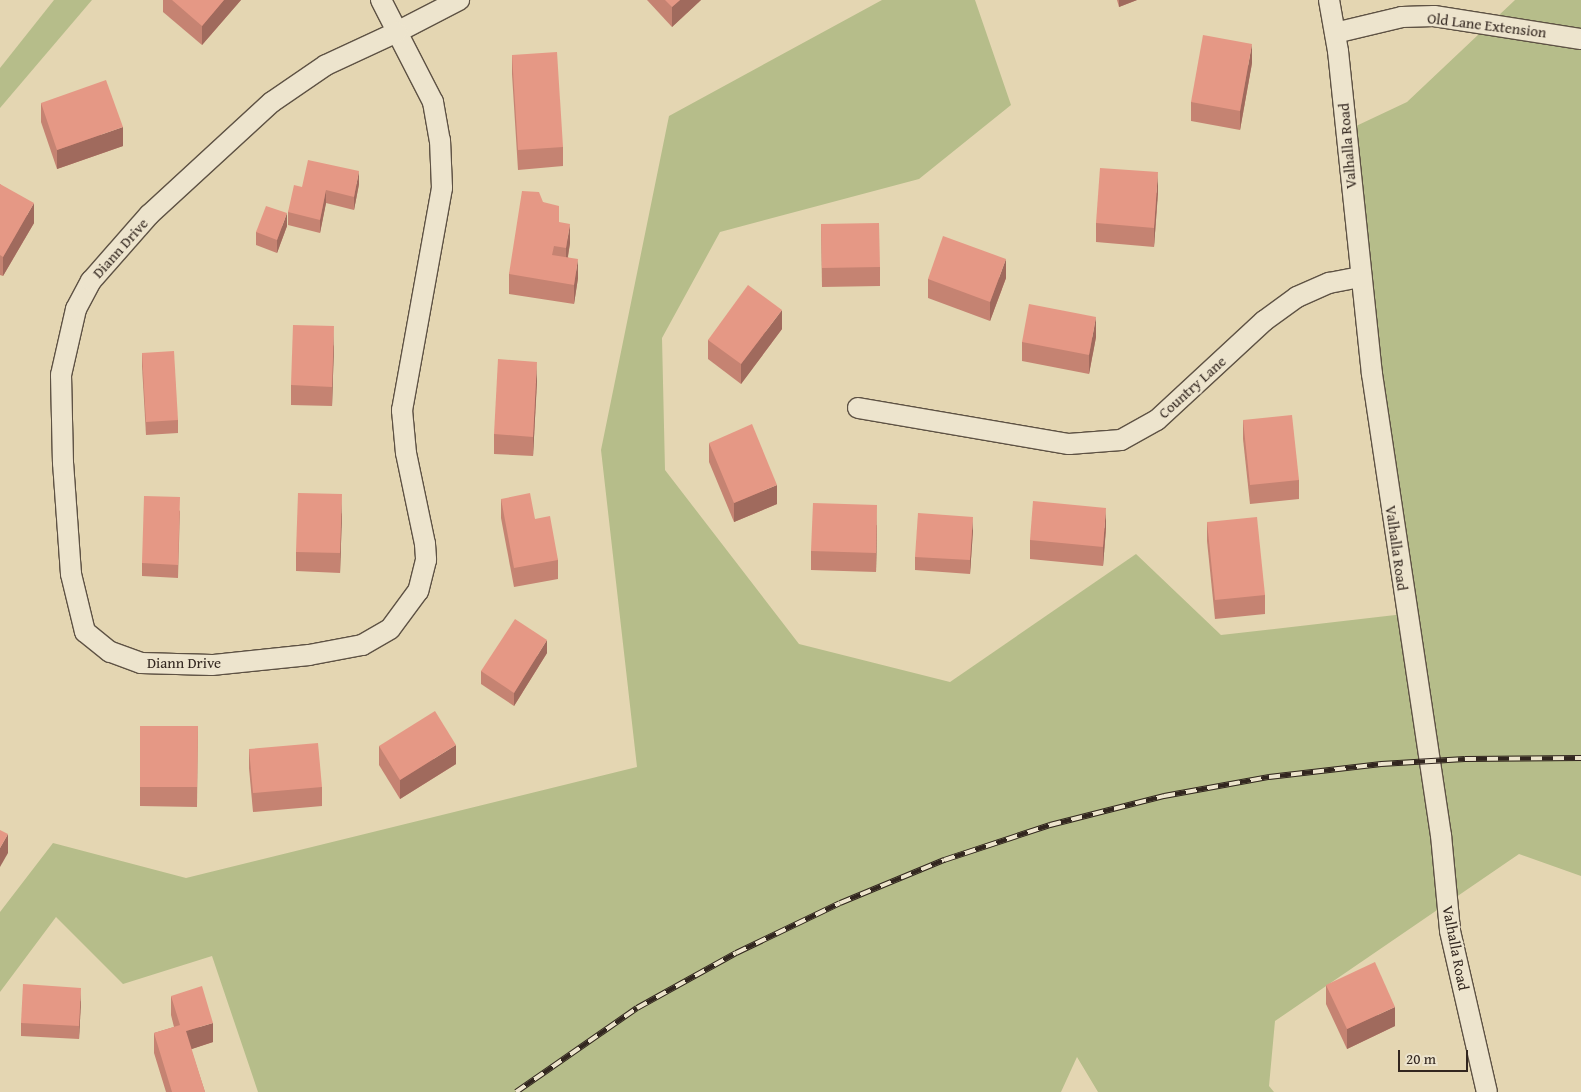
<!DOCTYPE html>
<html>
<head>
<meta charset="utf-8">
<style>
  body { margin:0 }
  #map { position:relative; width:1581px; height:1092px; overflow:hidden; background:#e4d6b2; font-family:"Gentium Book Plus",serif }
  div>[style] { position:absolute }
  .green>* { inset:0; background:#b6bd8a }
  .roads { filter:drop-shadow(1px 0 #5e5244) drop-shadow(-1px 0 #5e5244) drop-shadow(0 1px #5e5244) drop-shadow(0 -1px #5e5244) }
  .minor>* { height:20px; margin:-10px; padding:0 10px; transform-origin:10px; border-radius:10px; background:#ede4cd }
  .rail>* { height:5.5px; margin-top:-2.75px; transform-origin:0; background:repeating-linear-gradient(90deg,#ede4cd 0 11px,#32261f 0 22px); box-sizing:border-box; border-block:1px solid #32261f }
  .wall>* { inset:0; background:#c58372 }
  .shaded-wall>* { inset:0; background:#a06a5d }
  .building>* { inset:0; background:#e59885 }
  span { translate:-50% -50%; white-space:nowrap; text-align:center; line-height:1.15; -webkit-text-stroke:4.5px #ede4cd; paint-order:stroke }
  .street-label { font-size:15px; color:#32261f }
  .scale { position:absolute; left:1398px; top:1050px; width:70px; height:22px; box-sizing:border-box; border:2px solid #32261f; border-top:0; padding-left:6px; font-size:15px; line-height:18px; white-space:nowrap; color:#32261f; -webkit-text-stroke:4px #ede4cd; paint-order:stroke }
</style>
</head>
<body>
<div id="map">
  <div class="green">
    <i style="clip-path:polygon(54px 0,92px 0,0 108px,0 68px)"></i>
    <i style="clip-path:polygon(882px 0,975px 0,1011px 105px,919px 179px,720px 232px,662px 338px,665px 470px,799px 644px,950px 682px,1136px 554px,1221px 635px,1404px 614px,1354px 127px,1407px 102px,1515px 0,1581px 0,1581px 876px,1519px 854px,1275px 1021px,1269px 1086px,1274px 1092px,1098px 1092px,1077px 1057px,1061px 1092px,258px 1092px,212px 956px,123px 984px,56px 917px,0 992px,0 912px,53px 843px,186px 878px,637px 767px,601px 450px,669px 116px)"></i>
  </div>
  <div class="roads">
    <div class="minor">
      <i style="left:381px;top:0;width:36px;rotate:63deg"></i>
      <i style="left:397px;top:32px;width:70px;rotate:-27.3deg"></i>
      <i style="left:1329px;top:0;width:52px;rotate:80deg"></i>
      <i style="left:1338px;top:51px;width:325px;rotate:84deg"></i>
      <i style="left:1372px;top:374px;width:466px;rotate:81.5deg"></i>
      <i style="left:1441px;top:835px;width:96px;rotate:84.6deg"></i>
      <i style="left:1450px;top:931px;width:165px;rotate:77.1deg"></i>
      <i style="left:397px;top:32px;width:79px;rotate:62.8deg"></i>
      <i style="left:433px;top:102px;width:39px;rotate:80deg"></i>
      <i style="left:440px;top:140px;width:48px;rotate:87.6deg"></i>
      <i style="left:442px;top:188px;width:226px;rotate:100.2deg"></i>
      <i style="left:402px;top:410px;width:43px;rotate:84.7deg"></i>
      <i style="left:406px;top:453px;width:93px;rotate:78.2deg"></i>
      <i style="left:425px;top:544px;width:16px;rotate:86deg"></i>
      <i style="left:426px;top:560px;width:32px;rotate:104deg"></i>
      <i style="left:418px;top:591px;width:47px;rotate:126.4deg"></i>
      <i style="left:390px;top:629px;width:32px;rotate:150deg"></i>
      <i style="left:362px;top:645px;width:54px;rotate:169.3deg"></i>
      <i style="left:309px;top:655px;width:98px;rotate:174.1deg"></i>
      <i style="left:212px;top:665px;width:71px;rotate:-178.4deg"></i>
      <i style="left:141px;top:663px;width:33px;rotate:-160deg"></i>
      <i style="left:110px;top:652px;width:32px;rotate:-141deg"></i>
      <i style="left:85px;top:632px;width:60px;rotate:-103.6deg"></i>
      <i style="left:71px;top:574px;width:111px;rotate:-94.1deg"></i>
      <i style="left:63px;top:463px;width:88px;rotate:-91.3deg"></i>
      <i style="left:61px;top:375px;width:68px;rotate:-77.2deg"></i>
      <i style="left:76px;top:309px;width:32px;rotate:-62deg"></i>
      <i style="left:91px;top:281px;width:88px;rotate:-48.7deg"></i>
      <i style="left:149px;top:215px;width:167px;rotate:-42.6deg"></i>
      <i style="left:272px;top:102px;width:65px;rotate:-34.4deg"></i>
      <i style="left:326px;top:65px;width:78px;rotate:-24.9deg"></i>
      <i style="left:1335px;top:33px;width:69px;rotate:-13.4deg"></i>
      <i style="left:1402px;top:17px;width:32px;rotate:-2deg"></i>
      <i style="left:1434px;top:16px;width:149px;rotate:8.9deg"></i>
      <i style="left:858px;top:408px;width:214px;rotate:9.7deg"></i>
      <i style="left:1069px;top:444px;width:52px;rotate:-4.4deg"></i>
      <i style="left:1121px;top:440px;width:41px;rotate:-29.1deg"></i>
      <i style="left:1157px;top:420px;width:146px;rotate:-42.8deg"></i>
      <i style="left:1264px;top:321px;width:41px;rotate:-36deg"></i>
      <i style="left:1297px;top:297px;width:35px;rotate:-24deg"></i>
      <i style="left:1329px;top:283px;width:33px;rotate:-11deg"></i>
    </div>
  </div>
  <div class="rail">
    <i style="left:516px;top:1092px;width:147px;rotate:-34.8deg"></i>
    <i style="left:637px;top:1008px;width:113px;rotate:-29.1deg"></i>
    <i style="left:736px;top:953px;width:115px;rotate:-25.7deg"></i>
    <i style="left:840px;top:903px;width:113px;rotate:-22.5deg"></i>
    <i style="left:944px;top:860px;width:112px;rotate:-18.3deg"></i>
    <i style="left:1050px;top:825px;width:118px;rotate:-14.3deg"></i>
    <i style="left:1164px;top:796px;width:107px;rotate:-10.3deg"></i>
    <i style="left:1269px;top:777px;width:113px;rotate:-6.6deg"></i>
    <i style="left:1381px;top:764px;width:84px;rotate:-3.4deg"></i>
    <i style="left:1465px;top:759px;width:116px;rotate:-0.5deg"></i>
  </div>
  <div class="wall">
    <i style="clip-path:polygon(163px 0,241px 0,202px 45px,163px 12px)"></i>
    <i style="clip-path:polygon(647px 0,701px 0,672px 27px)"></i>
    <i style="clip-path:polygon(1117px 0,1137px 0,1119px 7px)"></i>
    <i style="clip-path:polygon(512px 55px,563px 147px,563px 166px,518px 170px,512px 74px)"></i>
    <i style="clip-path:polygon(1252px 63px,1240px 130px,1191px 121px,1191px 102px)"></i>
    <i style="clip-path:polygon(41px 103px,123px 146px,57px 169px,41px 122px)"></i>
    <i style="clip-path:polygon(0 184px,34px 223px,3px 276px,0 275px)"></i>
    <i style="clip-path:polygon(359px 184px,354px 210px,326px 203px,320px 233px,288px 225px,288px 212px,302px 187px)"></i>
    <i style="clip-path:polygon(1158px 192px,1154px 247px,1096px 242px,1096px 223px)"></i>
    <i style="clip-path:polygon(543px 202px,559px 222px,570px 243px,568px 257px,578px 278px,574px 304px,509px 294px,509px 274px)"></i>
    <i style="clip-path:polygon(821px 224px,880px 267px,880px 286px,822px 287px)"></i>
    <i style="clip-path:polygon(287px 226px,277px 253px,256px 245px,256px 232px)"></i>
    <i style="clip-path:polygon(1006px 278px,990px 321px,928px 298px,928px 279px)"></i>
    <i style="clip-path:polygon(782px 329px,741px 384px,708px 359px,708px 340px)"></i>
    <i style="clip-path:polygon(1096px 337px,1089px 374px,1022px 361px,1022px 342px)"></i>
    <i style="clip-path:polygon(334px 345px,332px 406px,291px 405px,291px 385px)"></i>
    <i style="clip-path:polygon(142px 353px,178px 420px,178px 433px,146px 435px,142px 366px)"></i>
    <i style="clip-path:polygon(537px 381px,533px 456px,494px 454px,494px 434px)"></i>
    <i style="clip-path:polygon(1243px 420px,1299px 480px,1299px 499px,1250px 504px,1243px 439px)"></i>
    <i style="clip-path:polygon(709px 443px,777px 504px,734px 522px,709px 462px)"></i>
    <i style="clip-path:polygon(501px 499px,535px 519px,558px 560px,558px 579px,514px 587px,501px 518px)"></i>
    <i style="clip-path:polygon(180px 510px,178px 578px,142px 576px,142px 563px)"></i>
    <i style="clip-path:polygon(342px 513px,340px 573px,296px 571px,296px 552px)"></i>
    <i style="clip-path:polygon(1207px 522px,1265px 595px,1265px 614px,1215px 619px,1207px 541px)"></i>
    <i style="clip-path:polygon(877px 525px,876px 572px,811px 570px,811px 551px)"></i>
    <i style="clip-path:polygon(1106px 528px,1103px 566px,1030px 559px,1030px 540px)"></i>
    <i style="clip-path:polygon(973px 530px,970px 574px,915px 570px,915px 557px)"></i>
    <i style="clip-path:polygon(547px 653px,514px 706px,481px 684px,481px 671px)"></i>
    <i style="clip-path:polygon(140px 726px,198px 726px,197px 807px,140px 806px)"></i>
    <i style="clip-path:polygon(379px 746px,456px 764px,400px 799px,379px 765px)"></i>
    <i style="clip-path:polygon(249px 749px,322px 787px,322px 806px,253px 812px,249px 768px)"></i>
    <i style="clip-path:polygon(1326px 985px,1395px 1026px,1347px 1049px,1326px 1004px)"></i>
    <i style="clip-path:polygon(171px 996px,213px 1042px,191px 1049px,205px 1092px,166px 1092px,154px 1053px,154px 1033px,174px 1027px,171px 1015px)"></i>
    <i style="clip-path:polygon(81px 1001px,79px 1039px,21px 1036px,21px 1023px)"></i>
  </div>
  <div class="shaded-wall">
    <i style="clip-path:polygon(224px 0,241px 0,202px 45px,202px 26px)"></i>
    <i style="clip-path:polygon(680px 0,701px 0,672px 27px,672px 7px)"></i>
    <i style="clip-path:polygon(1119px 0,1137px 0,1119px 7px)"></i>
    <i style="clip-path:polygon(1252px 44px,1252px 63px,1240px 130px,1240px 111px)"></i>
    <i style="clip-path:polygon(123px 127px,123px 146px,57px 169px,57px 150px)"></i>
    <i style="clip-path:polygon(359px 171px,359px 184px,354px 210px,354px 197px)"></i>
    <i style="clip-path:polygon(1158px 172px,1158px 192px,1154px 247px,1154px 228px)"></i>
    <i style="clip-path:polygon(326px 190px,326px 203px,320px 233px,320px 220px)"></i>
    <i style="clip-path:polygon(34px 203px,34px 223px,3px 276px,3px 257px)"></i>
    <i style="clip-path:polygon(287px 213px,287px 226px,277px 253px,277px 240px)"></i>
    <i style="clip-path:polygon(570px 224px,570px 243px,566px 267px,566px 248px)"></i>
    <i style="clip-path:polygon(578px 259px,578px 278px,574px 304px,574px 285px)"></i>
    <i style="clip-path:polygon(1006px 259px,1006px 278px,990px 321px,990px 302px)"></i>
    <i style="clip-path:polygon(782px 310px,782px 329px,741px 384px,741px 364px)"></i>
    <i style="clip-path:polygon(1096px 317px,1096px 337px,1089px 374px,1089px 355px)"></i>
    <i style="clip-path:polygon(334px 326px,334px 345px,332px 406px,332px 387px)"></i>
    <i style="clip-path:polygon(537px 362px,537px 381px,533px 456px,533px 437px)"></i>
    <i style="clip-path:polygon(777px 485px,777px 504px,734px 522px,734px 503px)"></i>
    <i style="clip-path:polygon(342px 494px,342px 513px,340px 573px,340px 553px)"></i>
    <i style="clip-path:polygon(877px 505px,877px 525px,876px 572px,876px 553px)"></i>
    <i style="clip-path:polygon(1106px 508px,1106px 528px,1103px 566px,1103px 547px)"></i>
    <i style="clip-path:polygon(973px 517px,973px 530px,970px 574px,970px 560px)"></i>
    <i style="clip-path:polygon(547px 640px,547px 653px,514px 706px,514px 693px)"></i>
    <i style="clip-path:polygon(456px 745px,456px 764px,400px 799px,400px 780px)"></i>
    <i style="clip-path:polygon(8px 834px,8px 853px,0 867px,0 848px)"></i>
    <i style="clip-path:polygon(81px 988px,81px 1001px,79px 1039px,79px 1026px)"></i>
    <i style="clip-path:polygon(1395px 1007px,1395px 1026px,1347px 1049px,1347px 1029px)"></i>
    <i style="clip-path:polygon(213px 1023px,213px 1042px,186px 1051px,186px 1031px)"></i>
  </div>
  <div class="building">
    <i style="clip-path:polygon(172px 0,224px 0,202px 26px)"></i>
    <i style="clip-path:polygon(665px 0,680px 0,672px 7px)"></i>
    <i style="clip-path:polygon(1203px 35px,1252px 44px,1240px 111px,1191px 102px)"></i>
    <i style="clip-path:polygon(557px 52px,563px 147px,518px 150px,512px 55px)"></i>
    <i style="clip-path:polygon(106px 80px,123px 127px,57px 150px,41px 103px)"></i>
    <i style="clip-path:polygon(308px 160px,359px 171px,354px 197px,326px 190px,320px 220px,288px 212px,294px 185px,302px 187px)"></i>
    <i style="clip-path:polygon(1100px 168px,1158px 172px,1154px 228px,1096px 223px)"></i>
    <i style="clip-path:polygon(0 184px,34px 203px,3px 257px,0 255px)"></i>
    <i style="clip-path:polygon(522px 191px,539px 192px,543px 202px,559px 206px,559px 222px,570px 224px,566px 248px,554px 246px,552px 255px,578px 259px,574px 285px,509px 274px)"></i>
    <i style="clip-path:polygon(266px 206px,287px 213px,277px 240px,256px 232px)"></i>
    <i style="clip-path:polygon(879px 223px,880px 267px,822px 268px,821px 224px)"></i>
    <i style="clip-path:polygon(943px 236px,1006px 259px,990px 302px,928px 279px)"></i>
    <i style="clip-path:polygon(748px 285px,782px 310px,741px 364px,708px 340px)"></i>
    <i style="clip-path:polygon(1029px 304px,1096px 317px,1089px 355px,1022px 342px)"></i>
    <i style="clip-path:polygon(293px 325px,334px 326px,332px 387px,291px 385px)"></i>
    <i style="clip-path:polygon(174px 351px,178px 420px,146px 422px,142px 353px)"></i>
    <i style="clip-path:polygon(498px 359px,537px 362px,533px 437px,494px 434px)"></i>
    <i style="clip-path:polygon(1292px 415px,1299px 480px,1250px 485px,1243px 420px)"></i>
    <i style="clip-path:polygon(752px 424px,777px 485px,734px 503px,709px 443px)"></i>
    <i style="clip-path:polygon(298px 493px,342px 494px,340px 553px,296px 552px)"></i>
    <i style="clip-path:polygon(530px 493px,535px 519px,550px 516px,558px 560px,514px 568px,501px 499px)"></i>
    <i style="clip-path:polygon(144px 496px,180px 497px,178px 565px,142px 563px)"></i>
    <i style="clip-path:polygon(1033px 501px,1106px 508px,1103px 547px,1030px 540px)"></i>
    <i style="clip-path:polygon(813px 503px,877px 505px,876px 553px,811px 551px)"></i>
    <i style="clip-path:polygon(918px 513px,973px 517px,970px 560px,915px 557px)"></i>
    <i style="clip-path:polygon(1257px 517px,1265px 595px,1215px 600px,1207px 522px)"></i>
    <i style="clip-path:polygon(515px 619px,547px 640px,514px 693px,481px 671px)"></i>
    <i style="clip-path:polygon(435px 711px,456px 745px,400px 780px,379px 746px)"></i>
    <i style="clip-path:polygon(140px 726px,198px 726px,197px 787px,140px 787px)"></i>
    <i style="clip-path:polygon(318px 743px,322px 787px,253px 793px,249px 749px)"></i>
    <i style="clip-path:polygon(0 830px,8px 834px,0 848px)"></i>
    <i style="clip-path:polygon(1375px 962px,1395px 1007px,1347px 1029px,1326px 985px)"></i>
    <i style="clip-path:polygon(23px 984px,81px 988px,79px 1026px,21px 1023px)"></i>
    <i style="clip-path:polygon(202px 986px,213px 1023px,186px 1031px,205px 1092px,172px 1092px,154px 1033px,180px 1025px,171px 996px)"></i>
  </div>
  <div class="street-label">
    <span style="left:1487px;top:25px;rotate:7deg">Old Lane Extension</span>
    <span style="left:1347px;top:146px;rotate:-95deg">Valhalla Road</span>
    <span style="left:120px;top:248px;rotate:-48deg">Diann Drive</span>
    <span style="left:1192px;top:387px;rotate:-42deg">Country Lane</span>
    <span style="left:1397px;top:548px;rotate:82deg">Valhalla Road</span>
    <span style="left:184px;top:663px">Diann Drive</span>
    <span style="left:1456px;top:948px;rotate:79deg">Valhalla Road</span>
  </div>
  <div class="scale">20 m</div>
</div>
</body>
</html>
